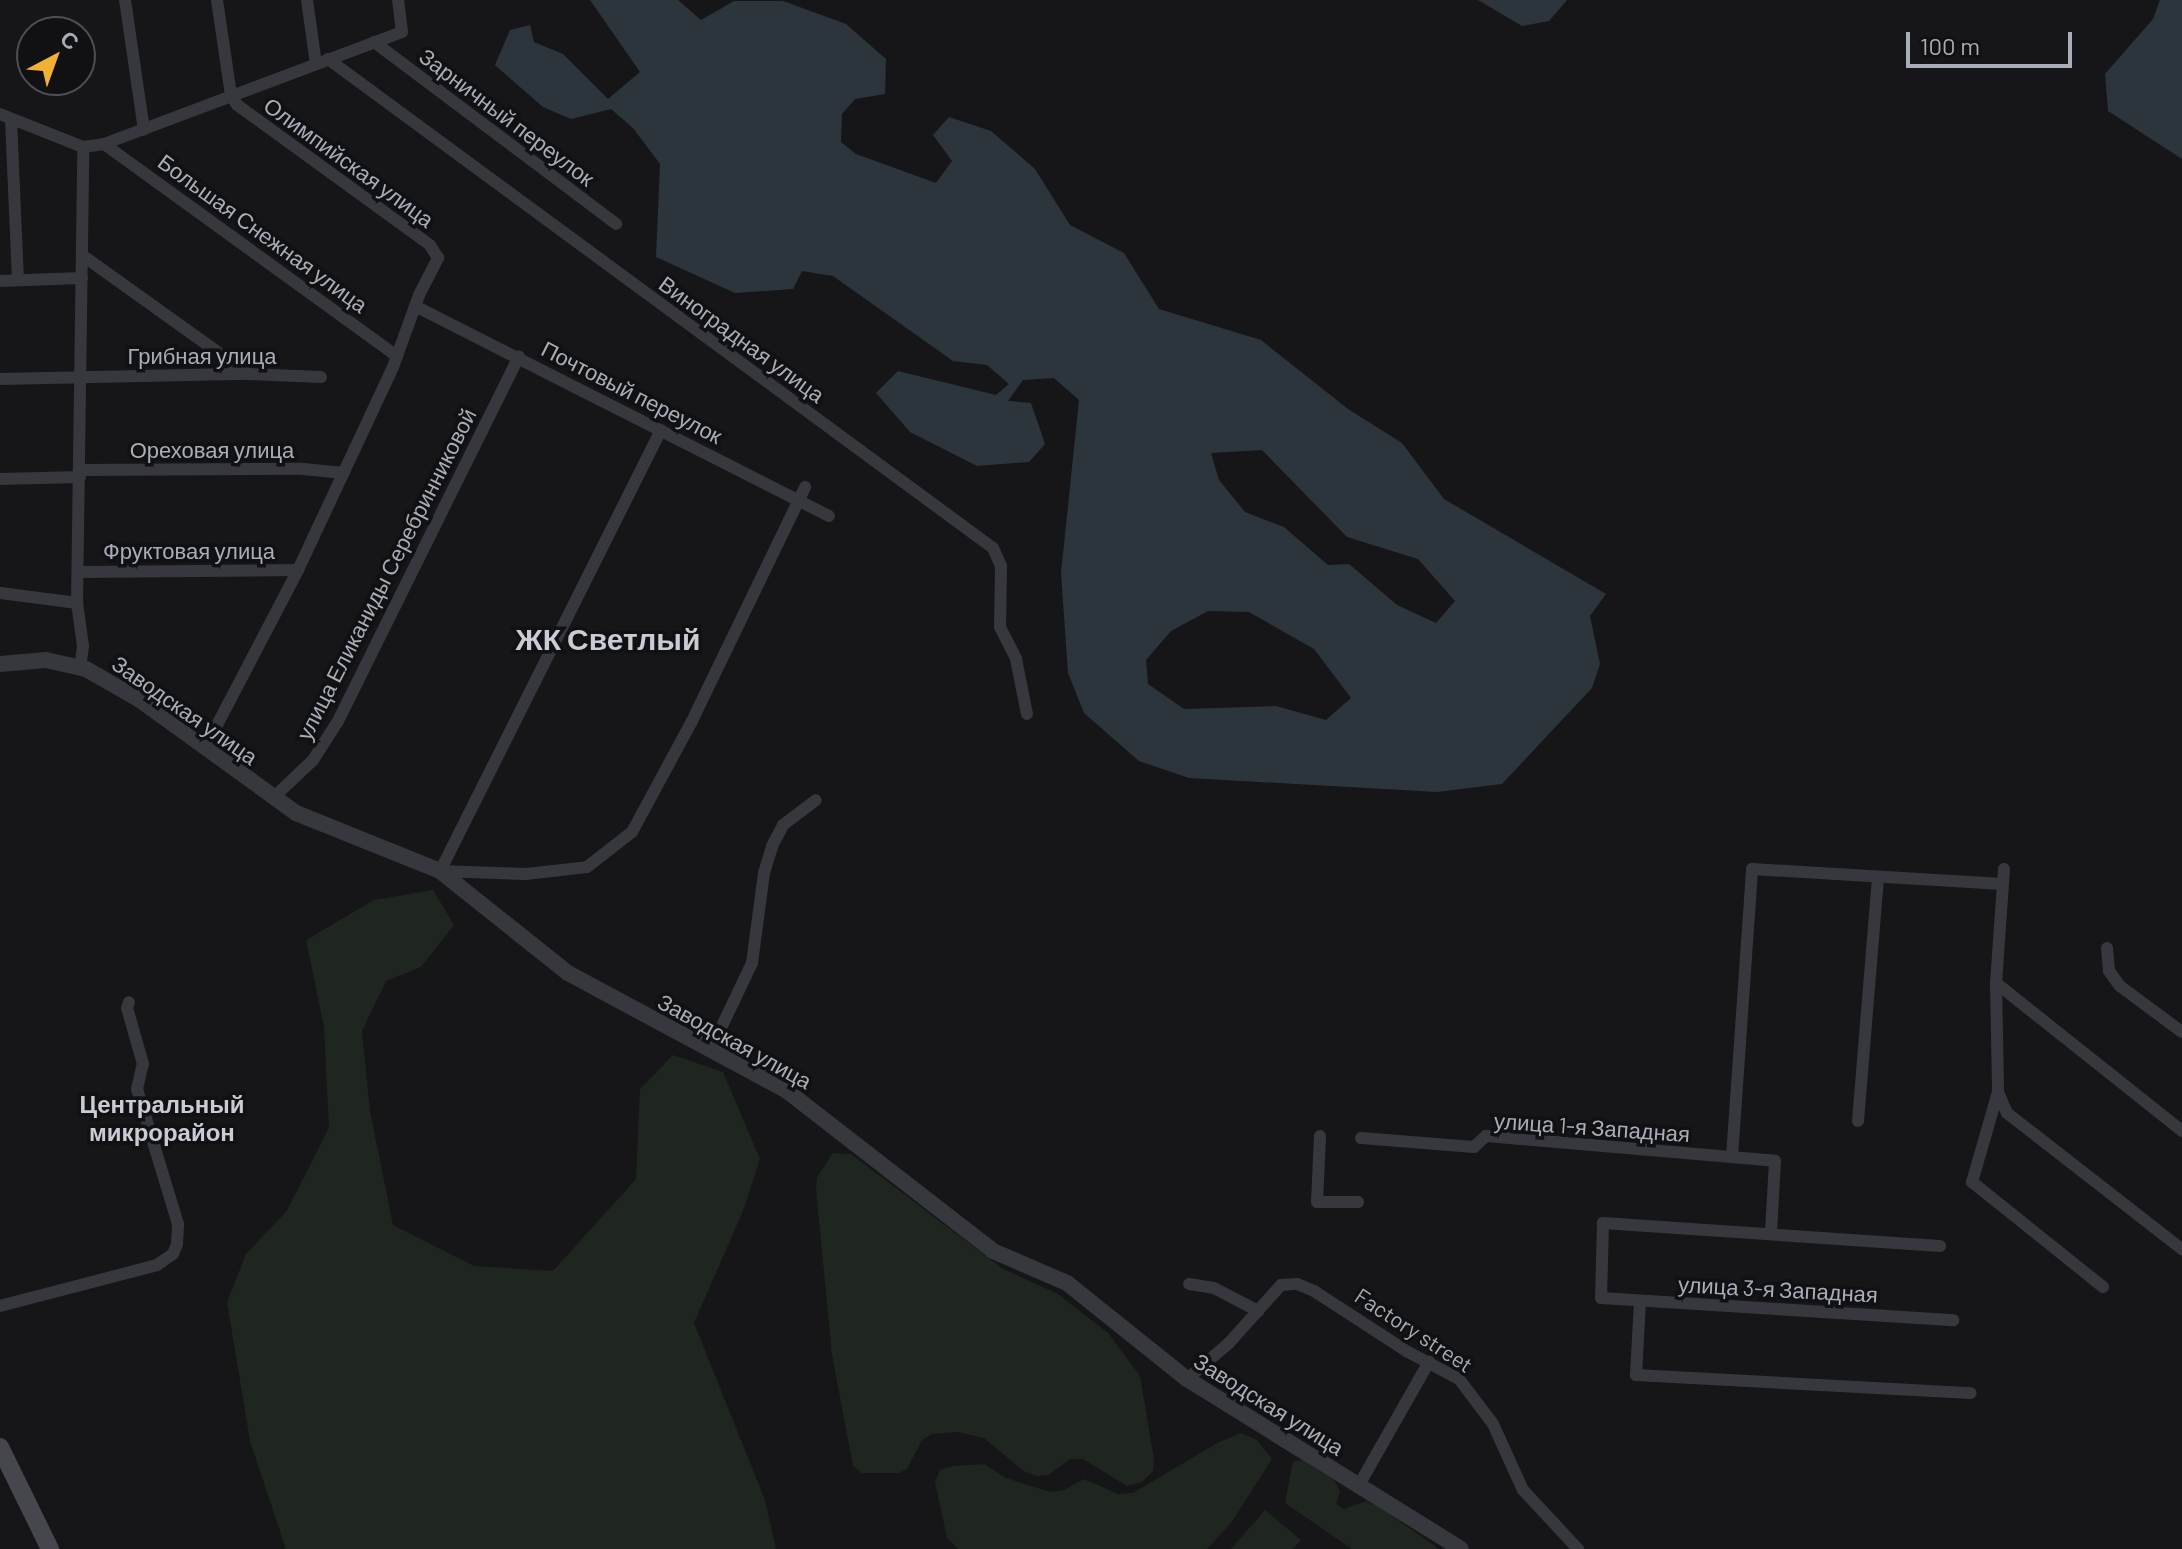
<!DOCTYPE html>
<html>
<head>
<meta charset="utf-8">
<style>
  body { margin:0 }
  #map { position:relative; width:2182px; height:1549px; overflow:hidden; background:#161618; font-family:Barlow,sans-serif }
  div>[style] { position:absolute }
  .green>* { inset:0; background:#1e261f }
  .water>* { inset:0; background:#2c353c }
  .minor>* { height:12px; margin:-6px; padding:0 6px; transform-origin:6px; border-radius:6px; background:#37383d }
  .tertiary>* { height:16px; margin:-8px; padding:0 8px; transform-origin:8px; border-radius:8px; background:#37383d }
  .secondary>* { height:18px; margin:-9px; padding:0 9px; transform-origin:9px; border-radius:9px; background:#45474d }
  span { translate:-50% -50%; white-space:nowrap; text-align:center; line-height:1.15; -webkit-text-stroke:7px #111113; paint-order:stroke }
  .street-label { font-size:22px; color:#a8adb8 }
  .neighbourhood-label { font-size:24px; color:#c9ccd4; font-weight:700 }
  .district-label { font-size:30px; color:#c9ccd4; font-weight:700 }
  .north { position:absolute; left:16px; top:16px; width:80px; height:80px; box-sizing:border-box; background:#111113; border:2px solid #4d4f55; border-radius:50%; rotate:41deg; font-size:22px; font-weight:700; line-height:32px; text-align:center; color:#a8adb8 }
  .north::after { content:''; display:block; margin:auto; width:28px; height:36px; background:#f2b134; clip-path:polygon(50% 0,100% 100%,50% 72%,0 100%) }
  .scale { position:absolute; left:1906px; top:32px; width:166px; height:36px; box-sizing:border-box; border:4px solid #a8adb8; border-top:0; padding-left:10px; font-size:24px; line-height:28px; white-space:nowrap; color:#a8adb8; -webkit-text-stroke:6px #111113; paint-order:stroke }
</style>
</head>
<body>
<div id="map">
  <div class="green">
    <i style="clip-path:polygon(433px 890px,454px 925px,421px 967px,386px 981px,362px 1031px,370px 1111px,393px 1225px,474px 1266px,553px 1271px,636px 1179px,640px 1089px,673px 1055px,723px 1072px,760px 1159px,743px 1211px,694px 1323px,765px 1500px,776px 1549px,286px 1549px,250px 1441px,227px 1302px,246px 1254px,286px 1212px,329px 1128px,324px 1027px,306px 940px,374px 900px)"></i>
    <i style="clip-path:polygon(833px 1153px,851px 1154px,1003px 1269px,1058px 1294px,1108px 1333px,1140px 1376px,1154px 1459px,1153px 1471px,1142px 1482px,1127px 1486px,1083px 1459px,1070px 1459px,1048px 1475px,1037px 1476px,1025px 1472px,984px 1438px,958px 1432px,932px 1434px,922px 1440px,907px 1469px,899px 1473px,862px 1473px,853px 1466px,832px 1355px,816px 1189px,817px 1177px)"></i>
    <i style="clip-path:polygon(1241px 1433px,1257px 1440px,1272px 1459px,1231px 1523px,1207px 1549px,958px 1549px,947px 1538px,935px 1482px,940px 1470px,953px 1466px,984px 1464px,1006px 1478px,1050px 1492px,1064px 1490px,1084px 1479px,1118px 1494px,1133px 1493px,1219px 1442px)"></i>
    <i style="clip-path:polygon(1302px 1460px,1334px 1480px,1340px 1491px,1336px 1504px,1344px 1509px,1366px 1501px,1381px 1508px,1439px 1549px,1352px 1549px,1285px 1503px,1293px 1461px)"></i>
    <i style="clip-path:polygon(1265px 1510px,1301px 1540px,1293px 1549px,1231px 1549px)"></i>
  </div>
  <div class="water">
    <i style="clip-path:polygon(evenodd,590px 0,678px 0,701px 20px,734px 1px,783px 1px,846px 24px,886px 59px,885px 94px,855px 99px,842px 114px,841px 142px,856px 154px,936px 183px,952px 161px,933px 135px,949px 117px,991px 131px,1035px 169px,1070px 225px,1124px 253px,1159px 309px,1261px 340px,1348px 409px,1402px 443px,1444px 499px,1606px 594px,1590px 616px,1600px 664px,1592px 688px,1502px 784px,1437px 792px,1189px 778px,1139px 761px,1084px 713px,1068px 673px,1061px 573px,1079px 400px,1054px 378px,1023px 380px,1008px 401px,1031px 403px,1045px 444px,1029px 462px,977px 466px,910px 432px,876px 393px,898px 371px,996px 395px,1009px 384px,987px 365px,953px 361px,833px 276px,802px 271px,793px 289px,735px 293px,656px 257px,660px 164px,633px 128px,611px 109px,571px 119px,543px 107px,495px 65px,510px 30px,530px 25px,534px 42px,563px 54px,608px 99px,640px 72px,590px 0,1262px 450px,1347px 537px,1418px 559px,1455px 601px,1436px 623px,1397px 605px,1349px 564px,1328px 565px,1284px 527px,1245px 512px,1219px 480px,1211px 453px,1262px 450px,590px 0,1208px 611px,1249px 612px,1314px 649px,1351px 698px,1326px 720px,1276px 706px,1184px 709px,1148px 684px,1146px 660px,1171px 631px,1208px 611px)"></i>
    <i style="clip-path:polygon(1478px 0,1567px 0,1549px 21px,1522px 26px)"></i>
    <i style="clip-path:polygon(2160px 0,2182px 0,2182px 159px,2108px 111px,2105px 74px,2153px 19px)"></i>
  </div>
  <div class="minor">
    <i style="left:125px;top:0;width:131px;rotate:81.7deg"></i>
    <i style="left:307px;top:0;width:65px;rotate:82deg"></i>
    <i style="left:374px;top:42px;width:303px;rotate:36.9deg"></i>
    <i style="left:328px;top:59px;width:825px;rotate:36.33deg"></i>
    <i style="left:993px;top:548px;width:20px;rotate:66deg"></i>
    <i style="left:1001px;top:566px;width:61px;rotate:90.9deg"></i>
    <i style="left:1000px;top:627px;width:36px;rotate:63deg"></i>
    <i style="left:1016px;top:659px;width:56px;rotate:78.7deg"></i>
    <i style="left:0;top:114px;width:89px;rotate:21.7deg"></i>
    <i style="left:83px;top:147px;width:21px;rotate:-8deg"></i>
    <i style="left:104px;top:144px;width:318px;rotate:-20.6deg"></i>
    <i style="left:402px;top:32px;width:32px;rotate:-97deg"></i>
    <i style="left:11px;top:120px;width:160px;rotate:87.5deg"></i>
    <i style="left:104px;top:144px;width:362px;rotate:35.9deg"></i>
    <i style="left:82px;top:255px;width:204px;rotate:35.6deg"></i>
    <i style="left:0;top:281px;width:82px;rotate:-2.1deg"></i>
    <i style="left:415px;top:306px;width:464px;rotate:26.9deg"></i>
    <i style="left:0;top:379px;width:248px;rotate:-1.2deg"></i>
    <i style="left:248px;top:374px;width:73px;rotate:2.4deg"></i>
    <i style="left:661px;top:430px;width:493px;rotate:116.6deg"></i>
    <i style="left:440px;top:871px;width:86px;rotate:2deg"></i>
    <i style="left:526px;top:874px;width:61px;rotate:-6.5deg"></i>
    <i style="left:587px;top:867px;width:57px;rotate:-37.9deg"></i>
    <i style="left:632px;top:832px;width:126px;rotate:-61.6deg"></i>
    <i style="left:692px;top:721px;width:260px;rotate:-64.2deg"></i>
    <i style="left:80px;top:470px;width:223px;rotate:-0.3deg"></i>
    <i style="left:303px;top:469px;width:41px;rotate:5.6deg"></i>
    <i style="left:0;top:479px;width:80px;rotate:-1.4deg"></i>
    <i style="left:80px;top:572px;width:218px;rotate:-0.5deg"></i>
    <i style="left:0;top:593px;width:78px;rotate:7.4deg"></i>
    <i style="left:80px;top:668px;width:22px;rotate:-82deg"></i>
    <i style="left:83px;top:646px;width:43px;rotate:-97.9deg"></i>
    <i style="left:77px;top:603px;width:456px;rotate:-89.2deg"></i>
    <i style="left:205px;top:748px;width:201px;rotate:-62.4deg"></i>
    <i style="left:298px;top:570px;width:224px;rotate:-64.9deg"></i>
    <i style="left:393px;top:367px;width:77px;rotate:-70.1deg"></i>
    <i style="left:419px;top:295px;width:42px;rotate:-62.8deg"></i>
    <i style="left:438px;top:258px;width:15px;rotate:-122deg"></i>
    <i style="left:430px;top:245px;width:238px;rotate:-144deg"></i>
    <i style="left:237px;top:105px;width:12px;rotate:-121deg"></i>
    <i style="left:231px;top:95px;width:96px;rotate:-98.4deg"></i>
    <i style="left:273px;top:798px;width:55px;rotate:-43.5deg"></i>
    <i style="left:313px;top:760px;width:46px;rotate:-57.3deg"></i>
    <i style="left:338px;top:721px;width:407px;rotate:-63.6deg"></i>
    <i style="left:2004px;top:869px;width:114px;rotate:94deg"></i>
    <i style="left:1996px;top:983px;width:109px;rotate:88.9deg"></i>
    <i style="left:1998px;top:1092px;width:23px;rotate:67deg"></i>
    <i style="left:2007px;top:1113px;width:222px;rotate:37.9deg"></i>
    <i style="left:2107px;top:948px;width:23px;rotate:85deg"></i>
    <i style="left:2109px;top:971px;width:19px;rotate:54deg"></i>
    <i style="left:2120px;top:986px;width:77px;rotate:36.6deg"></i>
    <i style="left:1996px;top:983px;width:238px;rotate:38.5deg"></i>
    <i style="left:711px;top:1049px;width:95px;rotate:-64.5deg"></i>
    <i style="left:752px;top:963px;width:91px;rotate:-82.4deg"></i>
    <i style="left:764px;top:873px;width:28px;rotate:-73deg"></i>
    <i style="left:772px;top:846px;width:24px;rotate:-62deg"></i>
    <i style="left:783px;top:825px;width:41px;rotate:-37.1deg"></i>
    <i style="left:1998px;top:1092px;width:94px;rotate:106.1deg"></i>
    <i style="left:1972px;top:1182px;width:168px;rotate:38.7deg"></i>
    <i style="left:1858px;top:1121px;width:245px;rotate:-85.3deg"></i>
    <i style="left:1320px;top:1136px;width:66px;rotate:92.6deg"></i>
    <i style="left:1317px;top:1202px;width:41px"></i>
    <i style="left:1361px;top:1138px;width:113px;rotate:4.6deg"></i>
    <i style="left:1474px;top:1147px;width:16px;rotate:-43deg"></i>
    <i style="left:1486px;top:1136px;width:290px;rotate:4.9deg"></i>
    <i style="left:1775px;top:1161px;width:72px;rotate:93.2deg"></i>
    <i style="left:1732px;top:1157px;width:289px;rotate:-86deg"></i>
    <i style="left:1752px;top:869px;width:251px;rotate:3.4deg"></i>
    <i style="left:1940px;top:1246px;width:338px;rotate:-176.1deg"></i>
    <i style="left:1603px;top:1223px;width:75px;rotate:91.5deg"></i>
    <i style="left:1601px;top:1298px;width:353px;rotate:3.6deg"></i>
    <i style="left:1189px;top:1284px;width:25px;rotate:9deg"></i>
    <i style="left:1214px;top:1288px;width:50px;rotate:27.6deg"></i>
    <i style="left:1640px;top:1301px;width:74px;rotate:93.1deg"></i>
    <i style="left:1636px;top:1375px;width:335px;rotate:3.1deg"></i>
    <i style="left:0;top:1306px;width:162px;rotate:-14.6deg"></i>
    <i style="left:157px;top:1265px;width:19px;rotate:-35deg"></i>
    <i style="left:173px;top:1254px;width:11px;rotate:-68deg"></i>
    <i style="left:177px;top:1244px;width:20px;rotate:-87deg"></i>
    <i style="left:178px;top:1224px;width:141px;rotate:-106.9deg"></i>
    <i style="left:137px;top:1089px;width:26px;rotate:-77deg"></i>
    <i style="left:143px;top:1064px;width:58px;rotate:-105.9deg"></i>
    <i style="left:127px;top:1008px;width:6px;rotate:-72deg"></i>
    <i style="left:1187px;top:1379px;width:55px;rotate:-40.6deg"></i>
    <i style="left:1229px;top:1343px;width:78px;rotate:-48.1deg"></i>
    <i style="left:1281px;top:1285px;width:16px;rotate:-4deg"></i>
    <i style="left:1297px;top:1284px;width:18px;rotate:22deg"></i>
    <i style="left:1314px;top:1291px;width:112px;rotate:33deg"></i>
    <i style="left:1408px;top:1352px;width:58px;rotate:27.9deg"></i>
    <i style="left:1459px;top:1379px;width:56px;rotate:52.9deg"></i>
    <i style="left:1493px;top:1424px;width:72px;rotate:65.6deg"></i>
    <i style="left:1523px;top:1490px;width:81px;rotate:47deg"></i>
    <i style="left:1359px;top:1485px;width:142px;rotate:-60.4deg"></i>
  </div>
  <div class="tertiary">
    <i style="left:0;top:664px;width:46px;rotate:-5deg"></i>
    <i style="left:46px;top:660px;width:41px;rotate:12.7deg"></i>
    <i style="left:86px;top:669px;width:62px;rotate:29.9deg"></i>
    <i style="left:140px;top:700px;width:193px;rotate:35.9deg"></i>
    <i style="left:296px;top:813px;width:155px;rotate:21.9deg"></i>
    <i style="left:440px;top:871px;width:164px;rotate:38.6deg"></i>
    <i style="left:568px;top:973px;width:249px;rotate:28.3deg"></i>
    <i style="left:787px;top:1091px;width:261px;rotate:37.8deg"></i>
    <i style="left:993px;top:1251px;width:81px;rotate:23.4deg"></i>
    <i style="left:1067px;top:1283px;width:154px;rotate:38.7deg"></i>
    <i style="left:1187px;top:1379px;width:322px;rotate:31.8deg"></i>
  </div>
  <div class="secondary">
    <i style="left:0;top:1447px;width:114px;rotate:63.9deg"></i>
  </div>
  <div class="street-label">
    <span style="left:507px;top:117px;rotate:37deg">Зарничный переулок</span>
    <span style="left:349px;top:162px;rotate:36deg">Олимпийская улица</span>
    <span style="left:263px;top:233px;rotate:36deg">Большая Снежная улица</span>
    <span style="left:742px;top:339px;rotate:36deg">Виноградная улица</span>
    <span style="left:202px;top:356px">Грибная улица</span>
    <span style="left:632px;top:392px;rotate:27deg">Почтовый переулок</span>
    <span style="left:212px;top:450px">Ореховая улица</span>
    <span style="left:189px;top:551px">Фруктовая улица</span>
    <span style="left:386px;top:574px;rotate:-63deg">улица Еликаниды Серебринниковой</span>
    <span style="left:185px;top:710px;rotate:35deg">Заводская улица</span>
    <span style="left:735px;top:1041px;rotate:29deg">Заводская улица</span>
    <span style="left:1592px;top:1127px;rotate:4deg">улица 1-я Западная</span>
    <span style="left:1778px;top:1289px;rotate:3deg">улица 3-я Западная</span>
    <span style="left:1414px;top:1330px;rotate:33deg">Factory street</span>
    <span style="left:1269px;top:1404px;rotate:32deg">Заводская улица</span>
  </div>
  <div class="neighbourhood-label">
    <span style="left:162px;top:1118px">Центральный<br>микрорайон</span>
  </div>
  <div class="district-label">
    <span style="left:608px;top:638px">ЖК Светлый</span>
  </div>
  <div class="north">С</div>
  <div class="scale">100 m</div>
</div>
</body>
</html>
